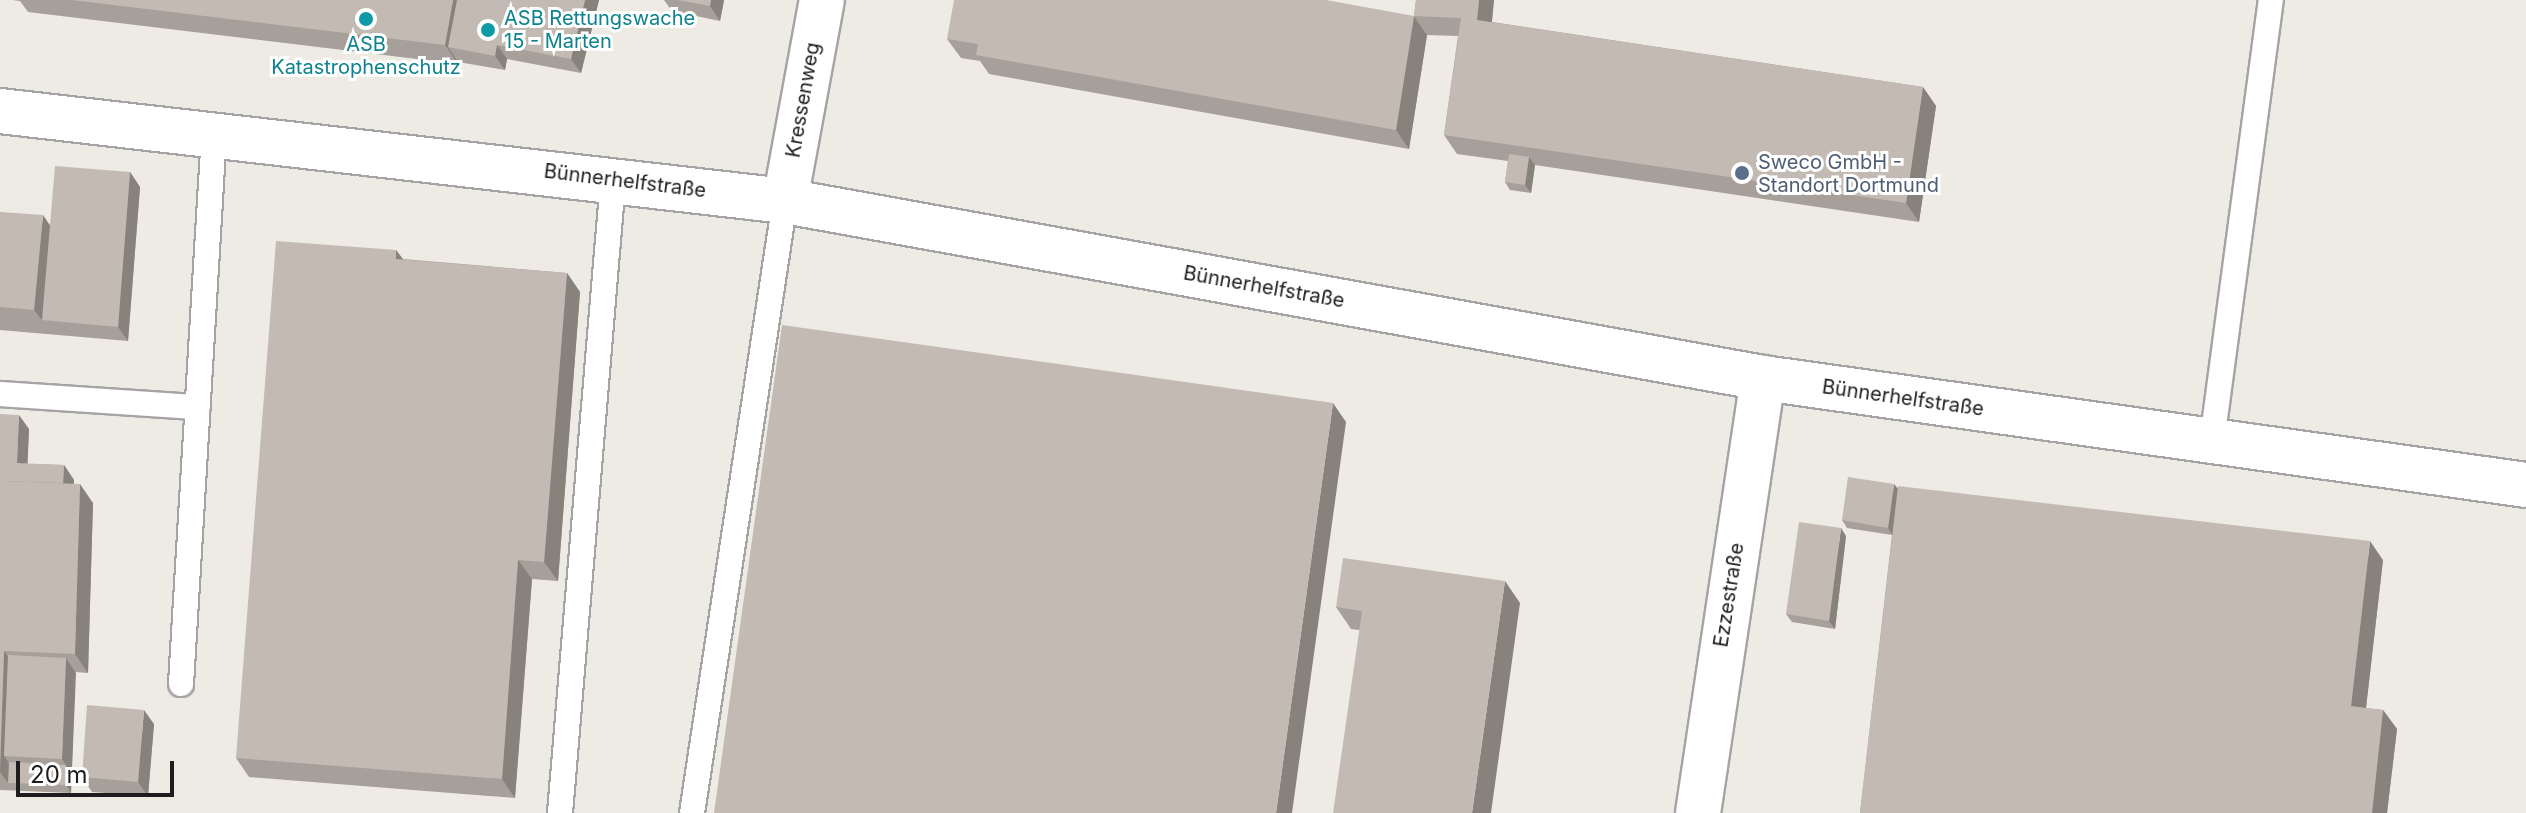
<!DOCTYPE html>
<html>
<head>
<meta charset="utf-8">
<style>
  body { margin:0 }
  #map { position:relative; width:2526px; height:813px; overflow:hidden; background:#eeebe4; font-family:Inter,sans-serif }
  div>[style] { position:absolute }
  .roads { filter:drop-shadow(2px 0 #a4a4a4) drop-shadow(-2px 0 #a4a4a4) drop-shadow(0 2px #a4a4a4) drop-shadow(0 -2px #a4a4a4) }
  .service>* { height:24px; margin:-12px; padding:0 12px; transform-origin:12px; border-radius:12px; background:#fff }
  .minor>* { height:44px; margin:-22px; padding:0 22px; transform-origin:22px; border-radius:22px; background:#fff }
  .wall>* { inset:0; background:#a7a09a }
  .shaded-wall>* { inset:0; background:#88827d }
  .building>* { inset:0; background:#c2bab3 }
  .dots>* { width:22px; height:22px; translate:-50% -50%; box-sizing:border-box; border:4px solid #fff; border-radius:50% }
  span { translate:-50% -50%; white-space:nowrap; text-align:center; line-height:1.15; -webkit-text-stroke:6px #fff; paint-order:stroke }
  .culture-label { font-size:20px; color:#0d838f }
  .left { translate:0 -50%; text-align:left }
  .street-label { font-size:20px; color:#1d1d1d }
  .service-label { font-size:20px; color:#4e5e75 }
  .scale { position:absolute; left:16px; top:761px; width:158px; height:36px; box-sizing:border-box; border:4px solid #1d1d1d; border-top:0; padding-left:10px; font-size:24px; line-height:28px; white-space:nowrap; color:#1d1d1d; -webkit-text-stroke:6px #fff; paint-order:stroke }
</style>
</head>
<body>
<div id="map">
  <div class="roads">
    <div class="service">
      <i style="left:0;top:394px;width:198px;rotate:3.8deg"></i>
      <i style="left:2212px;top:441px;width:445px;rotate:-82.4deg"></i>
      <i style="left:181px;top:684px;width:551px;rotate:-86.57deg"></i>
      <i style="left:560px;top:813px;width:635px;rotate:-85.21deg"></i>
      <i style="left:692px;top:813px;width:619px;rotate:-81.36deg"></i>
    </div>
    <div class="minor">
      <i style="left:0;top:111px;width:790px;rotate:6.54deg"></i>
      <i style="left:785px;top:201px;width:994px;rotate:10.26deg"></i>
      <i style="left:1763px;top:378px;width:770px;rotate:7.98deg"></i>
      <i style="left:785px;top:201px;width:204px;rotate:-79.6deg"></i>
      <i style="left:1698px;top:813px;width:440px;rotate:-81.5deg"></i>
    </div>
  </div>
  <div class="wall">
    <i style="clip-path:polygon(12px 0,599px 0,581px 73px,507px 59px,505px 70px,458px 62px,458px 64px,28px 12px,20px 1px)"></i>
    <i style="clip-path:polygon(664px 0,724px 0,720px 21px,672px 11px)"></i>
    <i style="clip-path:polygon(1416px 0,1494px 0,1492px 22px,1923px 87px,1936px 106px,1919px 222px,1535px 165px,1531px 193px,1510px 190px,1505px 182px,1508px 161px,1457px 154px,1444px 135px,1458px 36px,1427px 35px,1414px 16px)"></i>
    <i style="clip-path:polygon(1414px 16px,1427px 35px,1409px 149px,989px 74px,980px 61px,961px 58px,947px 39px)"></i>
    <i style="clip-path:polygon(130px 172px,140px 187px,128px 341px,0 330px,0 212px,50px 225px)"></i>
    <i style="clip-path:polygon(396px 250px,403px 259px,567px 273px,580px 292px,558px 581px,532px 579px,515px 798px,249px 777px,236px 758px)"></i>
    <i style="clip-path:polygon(0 414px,29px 429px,27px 464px,64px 465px,74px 480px,74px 484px,93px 503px,88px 673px,75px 672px,71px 793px,0 790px)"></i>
    <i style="clip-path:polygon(1898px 489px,2383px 560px,2366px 708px,2383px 710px,2397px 729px,2387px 813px,1860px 813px,1892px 535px,1847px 528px,1842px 520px)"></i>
    <i style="clip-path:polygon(1846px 536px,1835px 629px,1792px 622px,1786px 614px)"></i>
    <i style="clip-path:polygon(1520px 603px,1359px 630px,1351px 629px,1336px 607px)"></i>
    <i style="clip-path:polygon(154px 724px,148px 796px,92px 792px,82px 777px)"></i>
  </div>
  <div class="shaded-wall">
    <i style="clip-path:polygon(453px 0,470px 0,448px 47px,458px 62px,458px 64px,445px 45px)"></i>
    <i style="clip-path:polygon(585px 0,599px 0,581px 73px,571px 59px)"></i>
    <i style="clip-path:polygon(711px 0,724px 0,720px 21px,710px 6px)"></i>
    <i style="clip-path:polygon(1479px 0,1494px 0,1490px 39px,1477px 20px)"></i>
    <i style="clip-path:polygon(1414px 16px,1427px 35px,1409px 149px,1396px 130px)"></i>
    <i style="clip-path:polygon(497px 45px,507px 59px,505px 70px,495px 56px)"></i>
    <i style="clip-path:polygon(1923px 87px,1936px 106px,1919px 222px,1906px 203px)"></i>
    <i style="clip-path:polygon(1529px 157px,1535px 165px,1531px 193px,1525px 185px)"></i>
    <i style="clip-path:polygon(130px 172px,140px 187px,128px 341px,118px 327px)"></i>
    <i style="clip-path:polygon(43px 215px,60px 240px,42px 320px,34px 310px)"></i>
    <i style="clip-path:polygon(396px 250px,410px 269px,396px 259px)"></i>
    <i style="clip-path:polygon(567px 273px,580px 292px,558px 581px,544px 562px)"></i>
    <i style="clip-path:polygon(1333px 403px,1346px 422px,1292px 813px,1276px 813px)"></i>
    <i style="clip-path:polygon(19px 415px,29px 429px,27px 478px,17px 463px)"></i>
    <i style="clip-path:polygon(64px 465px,74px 480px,73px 503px,63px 488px)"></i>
    <i style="clip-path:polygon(80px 484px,93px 503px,88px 673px,75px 654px)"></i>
    <i style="clip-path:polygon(1894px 484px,1900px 491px,1893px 536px,1888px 528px)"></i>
    <i style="clip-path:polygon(1841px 528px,1846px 536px,1835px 629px,1829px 621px)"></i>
    <i style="clip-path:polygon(2370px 541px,2383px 560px,2364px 725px,2351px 706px)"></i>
    <i style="clip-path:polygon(518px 560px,532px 579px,515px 798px,502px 779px)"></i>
    <i style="clip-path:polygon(1505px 581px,1520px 603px,1491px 813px,1472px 813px)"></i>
    <i style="clip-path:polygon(4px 651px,18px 670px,4px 756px,14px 770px,8px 783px,0 772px)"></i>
    <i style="clip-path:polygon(66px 658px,76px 673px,71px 793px,66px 785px,66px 765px,62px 759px)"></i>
    <i style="clip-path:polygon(144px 710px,154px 724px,148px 796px,138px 782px)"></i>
    <i style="clip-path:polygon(2383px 710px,2397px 729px,2387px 813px,2372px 813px)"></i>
  </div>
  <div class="building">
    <i style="clip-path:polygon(72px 0,453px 0,445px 45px)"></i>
    <i style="clip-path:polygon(457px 0,585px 0,571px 59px,497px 45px,495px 56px,448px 47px)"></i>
    <i style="clip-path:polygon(678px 0,711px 0,710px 6px)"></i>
    <i style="clip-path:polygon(954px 0,1326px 0,1414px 16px,1396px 130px,976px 55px,978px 44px,947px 39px)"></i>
    <i style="clip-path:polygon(1416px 0,1479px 0,1477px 20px,1923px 87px,1906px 203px,1444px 135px,1461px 18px,1414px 16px)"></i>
    <i style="clip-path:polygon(1509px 154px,1529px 157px,1525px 185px,1505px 182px)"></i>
    <i style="clip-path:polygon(55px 166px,130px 172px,118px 327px,42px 320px)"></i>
    <i style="clip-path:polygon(0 212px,43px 215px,34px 310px,0 307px)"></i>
    <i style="clip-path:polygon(276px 241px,396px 250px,396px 259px,567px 273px,544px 562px,518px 560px,502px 779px,236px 758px)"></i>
    <i style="clip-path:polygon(782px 325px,1333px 403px,1276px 813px,714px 813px)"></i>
    <i style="clip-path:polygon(0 414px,19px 415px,17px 463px,64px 465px,63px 483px,0 481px)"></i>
    <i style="clip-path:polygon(1848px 477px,1894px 484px,1888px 528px,1842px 520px)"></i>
    <i style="clip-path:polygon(0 481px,80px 484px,75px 654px,4px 651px,0 767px)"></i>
    <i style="clip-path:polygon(1898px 486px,2370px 541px,2351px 706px,2383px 710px,2372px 813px,1860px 813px)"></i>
    <i style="clip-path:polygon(1799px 522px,1841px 528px,1829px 621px,1786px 614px)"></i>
    <i style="clip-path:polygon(1343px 558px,1505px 581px,1472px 813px,1333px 813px,1362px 611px,1336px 607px)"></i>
    <i style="clip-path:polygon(8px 655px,66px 658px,62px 759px,4px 756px)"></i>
    <i style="clip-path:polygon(87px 705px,144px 710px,138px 782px,82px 777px)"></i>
    <i style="clip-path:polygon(9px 762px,66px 765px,66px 785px,8px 783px)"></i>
  </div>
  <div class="dots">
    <i style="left:366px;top:19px;background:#0f9aa8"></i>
    <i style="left:488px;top:30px;background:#0f9aa8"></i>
    <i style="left:1742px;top:173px;background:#5c6f8a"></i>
  </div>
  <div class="culture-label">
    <span class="left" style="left:504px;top:30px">ASB Rettungswache<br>15 - Marten</span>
    <span style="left:366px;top:56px">ASB<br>Katastrophenschutz</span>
  </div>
  <div class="street-label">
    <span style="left:803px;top:100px;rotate:-80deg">Kressenweg</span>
    <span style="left:625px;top:181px;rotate:7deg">Bünnerhelfstraße</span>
    <span style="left:1264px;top:287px;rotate:10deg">Bünnerhelfstraße</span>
    <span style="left:1903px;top:398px;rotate:8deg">Bünnerhelfstraße</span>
    <span style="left:1729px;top:595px;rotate:-81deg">Ezzestraße</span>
  </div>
  <div class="service-label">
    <span class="left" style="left:1758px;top:174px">Sweco GmbH -<br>Standort Dortmund</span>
  </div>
  <div class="scale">20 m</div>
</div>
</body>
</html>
